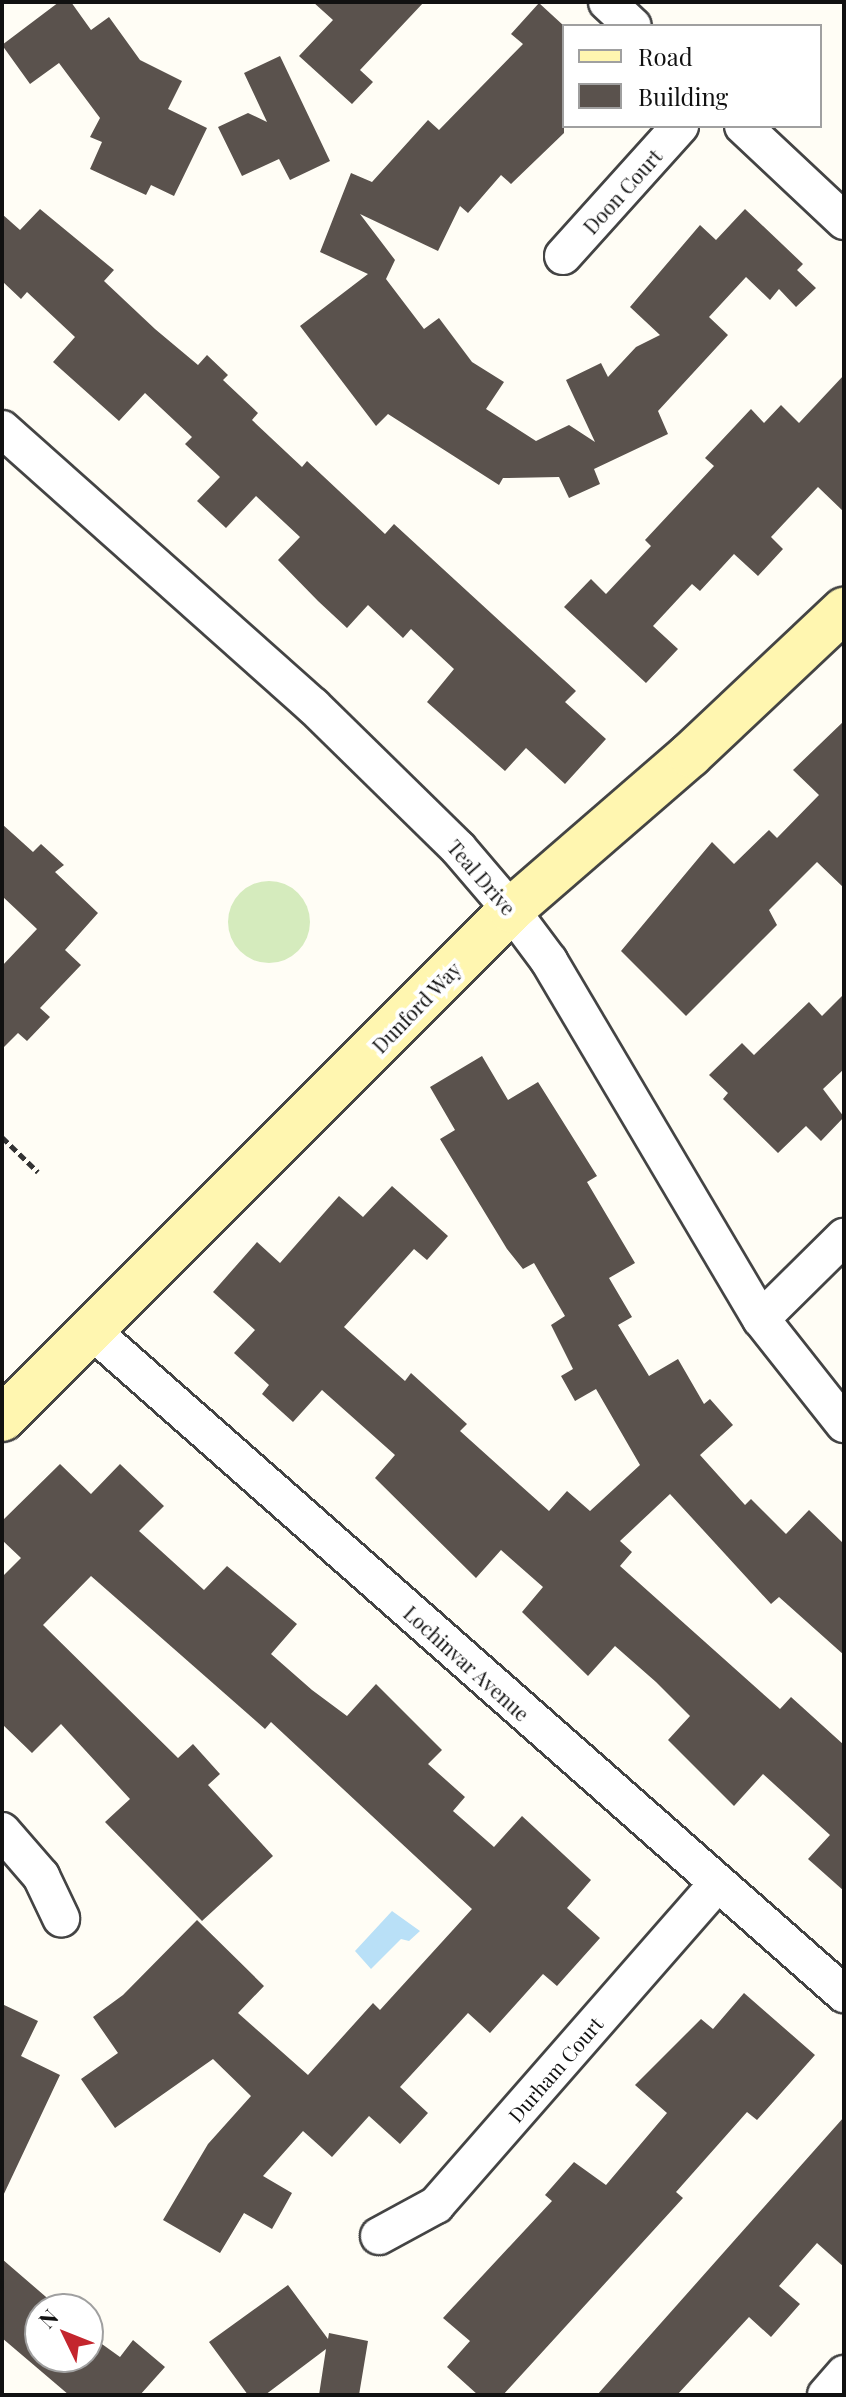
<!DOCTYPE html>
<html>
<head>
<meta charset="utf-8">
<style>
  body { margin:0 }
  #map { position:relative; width:846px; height:2397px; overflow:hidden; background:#fffdf5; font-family:"Playfair Display",serif }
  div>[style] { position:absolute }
  .green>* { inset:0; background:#d5ebbd }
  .round { border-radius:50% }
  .water>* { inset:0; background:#b9e0f7 }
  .building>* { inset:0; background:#5a524d }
  .path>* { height:5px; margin-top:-2.5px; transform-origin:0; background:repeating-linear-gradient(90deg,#333 0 8px,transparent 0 12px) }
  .roads { filter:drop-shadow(2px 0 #444) drop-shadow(-2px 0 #444) drop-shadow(0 2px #444) drop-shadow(0 -2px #444) }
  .street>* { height:36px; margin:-18px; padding:0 18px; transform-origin:18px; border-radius:18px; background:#fff }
  .secondary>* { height:44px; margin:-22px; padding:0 22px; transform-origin:22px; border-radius:22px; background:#fff6b0 }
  span { translate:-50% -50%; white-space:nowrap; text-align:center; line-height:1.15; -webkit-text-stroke:8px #fff; paint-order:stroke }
  .street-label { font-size:20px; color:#111 }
  .frame { position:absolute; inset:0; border:4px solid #111; pointer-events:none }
  .legend { position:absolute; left:562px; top:24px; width:260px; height:104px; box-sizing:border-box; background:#fff; border:2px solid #a0a0a0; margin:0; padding:10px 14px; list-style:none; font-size:24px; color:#111 }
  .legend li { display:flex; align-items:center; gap:16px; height:40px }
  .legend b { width:40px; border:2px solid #a0a0a0 }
  .north { position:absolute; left:24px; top:2293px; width:80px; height:80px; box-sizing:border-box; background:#fff; border:2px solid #a0a0a0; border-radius:50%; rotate:313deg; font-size:22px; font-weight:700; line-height:32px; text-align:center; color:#111 }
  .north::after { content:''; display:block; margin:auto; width:28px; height:36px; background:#c4262e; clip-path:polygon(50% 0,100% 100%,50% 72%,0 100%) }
</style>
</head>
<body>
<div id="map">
  <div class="green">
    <i class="round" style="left:228px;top:881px;width:82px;height:82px"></i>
  </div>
  <div class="water">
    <i style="clip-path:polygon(392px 1911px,420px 1931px,409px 1941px,401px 1939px,371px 1969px,355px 1951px)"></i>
  </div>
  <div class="building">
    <i style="clip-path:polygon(59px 2px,71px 2px,91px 30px,109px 17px,140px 60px,182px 81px,168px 109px,207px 128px,174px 196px,151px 185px,146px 195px,90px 169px,102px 142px,90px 137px,100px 118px,59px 63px,30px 84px,2px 45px)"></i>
    <i style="clip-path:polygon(313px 2px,424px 2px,360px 70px,373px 82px,352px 104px,299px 56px,333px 20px)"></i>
    <i style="clip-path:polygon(539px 3px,564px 26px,564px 133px,511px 184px,501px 175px,468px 213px,460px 206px,438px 251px,360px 214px,395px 260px,386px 279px,424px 329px,439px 318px,472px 362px,504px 382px,486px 409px,536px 441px,569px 425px,595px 442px,566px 380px,601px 363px,608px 377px,636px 347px,660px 335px,630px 307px,700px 225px,716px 240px,745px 209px,803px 264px,797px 270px,816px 288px,796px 307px,779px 289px,770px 300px,746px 277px,709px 317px,728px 335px,658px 411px,668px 434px,594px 469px,600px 484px,569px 498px,559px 477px,503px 478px,499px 485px,388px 414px,376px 426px,300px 326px,368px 274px,320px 252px,351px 173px,372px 182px,428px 120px,439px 130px,523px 44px,511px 34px)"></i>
    <i style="clip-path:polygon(280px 56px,330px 161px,290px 180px,279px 159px,242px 176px,218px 127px,248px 113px,267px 122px,244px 73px)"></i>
    <i style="clip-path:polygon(40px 209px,114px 270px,104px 281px,155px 329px,198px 365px,207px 355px,228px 375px,223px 380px,258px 413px,252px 420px,302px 467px,307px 461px,385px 534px,394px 524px,576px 691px,565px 702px,606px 739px,565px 784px,526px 748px,505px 771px,427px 702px,454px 669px,411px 629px,403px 638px,368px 605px,347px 628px,318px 601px,278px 560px,300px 537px,256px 496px,226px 528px,197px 501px,220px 477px,185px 444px,192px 437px,145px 393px,119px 421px,53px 362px,75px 337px,27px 292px,21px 299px,2px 281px,2px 214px,20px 230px)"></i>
    <i style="clip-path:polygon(844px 375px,844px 512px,818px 487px,771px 537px,783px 549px,758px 576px,734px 554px,700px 591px,692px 584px,653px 626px,678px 649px,646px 683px,564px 607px,591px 579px,606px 594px,651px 546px,645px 540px,714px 466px,705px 458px,751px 409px,764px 423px,781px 405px,799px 423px)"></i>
    <i style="clip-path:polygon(844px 721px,844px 888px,817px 862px,769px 910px,777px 925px,686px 1016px,621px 951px,712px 842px,734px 864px,769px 830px,777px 838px,819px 795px,793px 770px)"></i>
    <i style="clip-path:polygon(2px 824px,33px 852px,41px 844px,64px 865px,55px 872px,98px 913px,65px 950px,81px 965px,40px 1008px,50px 1017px,27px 1041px,18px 1033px,2px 1049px,2px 966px,37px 929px,2px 896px)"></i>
    <i style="clip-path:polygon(844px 994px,844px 1069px,823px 1089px,844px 1117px,821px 1141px,806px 1126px,778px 1153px,723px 1099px,728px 1093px,709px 1075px,742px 1043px,754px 1055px,809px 1002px,822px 1016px)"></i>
    <i style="clip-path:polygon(482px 1056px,508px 1100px,538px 1082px,597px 1176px,587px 1182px,635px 1263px,609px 1278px,632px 1317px,618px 1325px,649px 1376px,678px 1359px,704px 1404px,710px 1399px,733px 1425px,700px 1455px,745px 1505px,751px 1499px,786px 1534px,809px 1510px,844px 1544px,844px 1655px,779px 1597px,771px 1604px,670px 1494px,620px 1541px,632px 1552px,620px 1566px,780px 1709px,791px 1697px,844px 1745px,844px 1891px,808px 1859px,830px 1835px,763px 1774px,734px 1806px,668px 1740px,690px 1716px,656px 1682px,615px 1646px,588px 1676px,522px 1612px,543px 1587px,501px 1550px,476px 1578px,375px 1478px,395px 1455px,322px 1390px,293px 1422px,262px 1394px,269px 1385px,234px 1353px,255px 1330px,213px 1292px,257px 1242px,280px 1263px,339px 1196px,363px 1217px,392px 1186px,448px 1236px,427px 1260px,414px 1249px,344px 1327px,405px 1381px,411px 1373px,467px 1424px,460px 1431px,549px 1511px,567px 1491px,590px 1511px,640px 1465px,596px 1389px,575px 1401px,561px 1376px,573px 1369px,551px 1325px,565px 1316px,534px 1263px,523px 1269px,507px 1249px,440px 1139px,455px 1130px,430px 1087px)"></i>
    <i style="clip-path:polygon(60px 1464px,91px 1494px,120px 1464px,164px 1506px,139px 1531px,204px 1590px,227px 1566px,297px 1624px,271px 1654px,312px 1690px,347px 1716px,376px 1684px,442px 1750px,428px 1764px,465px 1797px,453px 1811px,494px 1847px,522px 1816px,591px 1880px,567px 1908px,600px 1938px,557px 1986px,543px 1974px,490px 2033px,468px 2013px,400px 2087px,428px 2113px,400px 2144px,369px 2116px,332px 2157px,303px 2131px,263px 2176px,292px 2193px,272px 2229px,244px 2213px,220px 2253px,163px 2220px,208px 2144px,251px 2096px,213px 2059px,115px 2128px,81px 2079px,118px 2053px,93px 2017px,123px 1995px,197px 1920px,264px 1986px,238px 2013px,308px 2075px,373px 2003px,380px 2010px,472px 1909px,271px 1722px,265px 1729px,91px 1576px,43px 1625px,178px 1758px,193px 1744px,220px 1774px,208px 1785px,273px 1856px,202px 1921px,105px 1822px,130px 1799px,61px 1724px,32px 1753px,2px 1724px,2px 1577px,21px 1558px,2px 1540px,2px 1521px)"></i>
    <i style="clip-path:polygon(744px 1993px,815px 2055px,757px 2120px,747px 2112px,676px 2192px,683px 2198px,503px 2395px,478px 2395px,447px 2367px,470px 2341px,443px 2318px,552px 2201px,545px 2195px,574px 2162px,606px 2185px,667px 2113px,635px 2085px,701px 2019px,713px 2029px)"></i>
    <i style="clip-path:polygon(2px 2004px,38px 2021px,21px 2056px,60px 2075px,2px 2198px)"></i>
    <i style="clip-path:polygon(844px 2117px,844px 2267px,817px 2243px,779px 2286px,800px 2304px,771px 2337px,749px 2317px,677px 2395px,597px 2395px)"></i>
    <i style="clip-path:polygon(2px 2259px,60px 2309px,40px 2309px,40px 2357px,88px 2357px,88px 2334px,120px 2357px,133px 2340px,165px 2367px,140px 2395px,69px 2395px,2px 2338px)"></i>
    <i style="clip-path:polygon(288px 2285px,328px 2339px,329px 2333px,368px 2341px,359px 2395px,319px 2395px,326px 2349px,265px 2395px,248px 2395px,209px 2342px)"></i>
  </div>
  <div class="path">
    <i style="left:2px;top:1137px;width:50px;rotate:44.2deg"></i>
  </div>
  <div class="roads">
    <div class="street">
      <i style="left:607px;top:2px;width:35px;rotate:43deg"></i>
      <i style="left:743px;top:126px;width:139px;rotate:43.2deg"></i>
      <i style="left:563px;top:256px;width:175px;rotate:-48deg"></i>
      <i style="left:2px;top:429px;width:416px;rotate:41.7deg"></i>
      <i style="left:313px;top:706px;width:203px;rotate:44.4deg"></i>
      <i style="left:458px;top:848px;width:82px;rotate:49.5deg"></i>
      <i style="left:511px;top:910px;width:64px;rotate:53.3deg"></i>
      <i style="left:549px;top:961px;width:416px;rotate:59.4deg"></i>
      <i style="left:761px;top:1319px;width:134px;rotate:51.7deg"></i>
      <i style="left:761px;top:1319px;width:117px;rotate:-44.7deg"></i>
      <i style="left:92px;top:1331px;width:1003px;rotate:41.4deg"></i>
      <i style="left:2px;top:1831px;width:60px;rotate:49.1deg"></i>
      <i style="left:41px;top:1876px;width:47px;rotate:64.5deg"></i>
      <i style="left:379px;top:2236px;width:65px;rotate:-28.5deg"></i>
      <i style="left:436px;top:2205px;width:425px;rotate:-48.8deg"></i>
      <i style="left:826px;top:2395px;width:28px;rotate:-49deg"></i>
    </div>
    <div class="secondary">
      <i style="left:2px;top:1419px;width:720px;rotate:-45deg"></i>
      <i style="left:511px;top:910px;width:237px;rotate:-40.9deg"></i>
      <i style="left:690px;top:755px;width:212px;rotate:-43.3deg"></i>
    </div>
  </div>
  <div class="street-label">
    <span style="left:622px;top:191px;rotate:-48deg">Doon Court</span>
    <span style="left:482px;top:877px;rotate:49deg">Teal Drive</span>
    <span style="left:416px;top:1007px;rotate:-46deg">Dunford Way</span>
    <span style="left:467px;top:1663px;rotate:42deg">Lochinvar Avenue</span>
    <span style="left:555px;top:2069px;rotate:-49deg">Durham Court</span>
  </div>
  <div class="frame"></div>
  <ul class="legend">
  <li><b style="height:10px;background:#fff6b0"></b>Road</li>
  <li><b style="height:22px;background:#5a524d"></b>Building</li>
  </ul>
  <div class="north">N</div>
</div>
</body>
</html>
